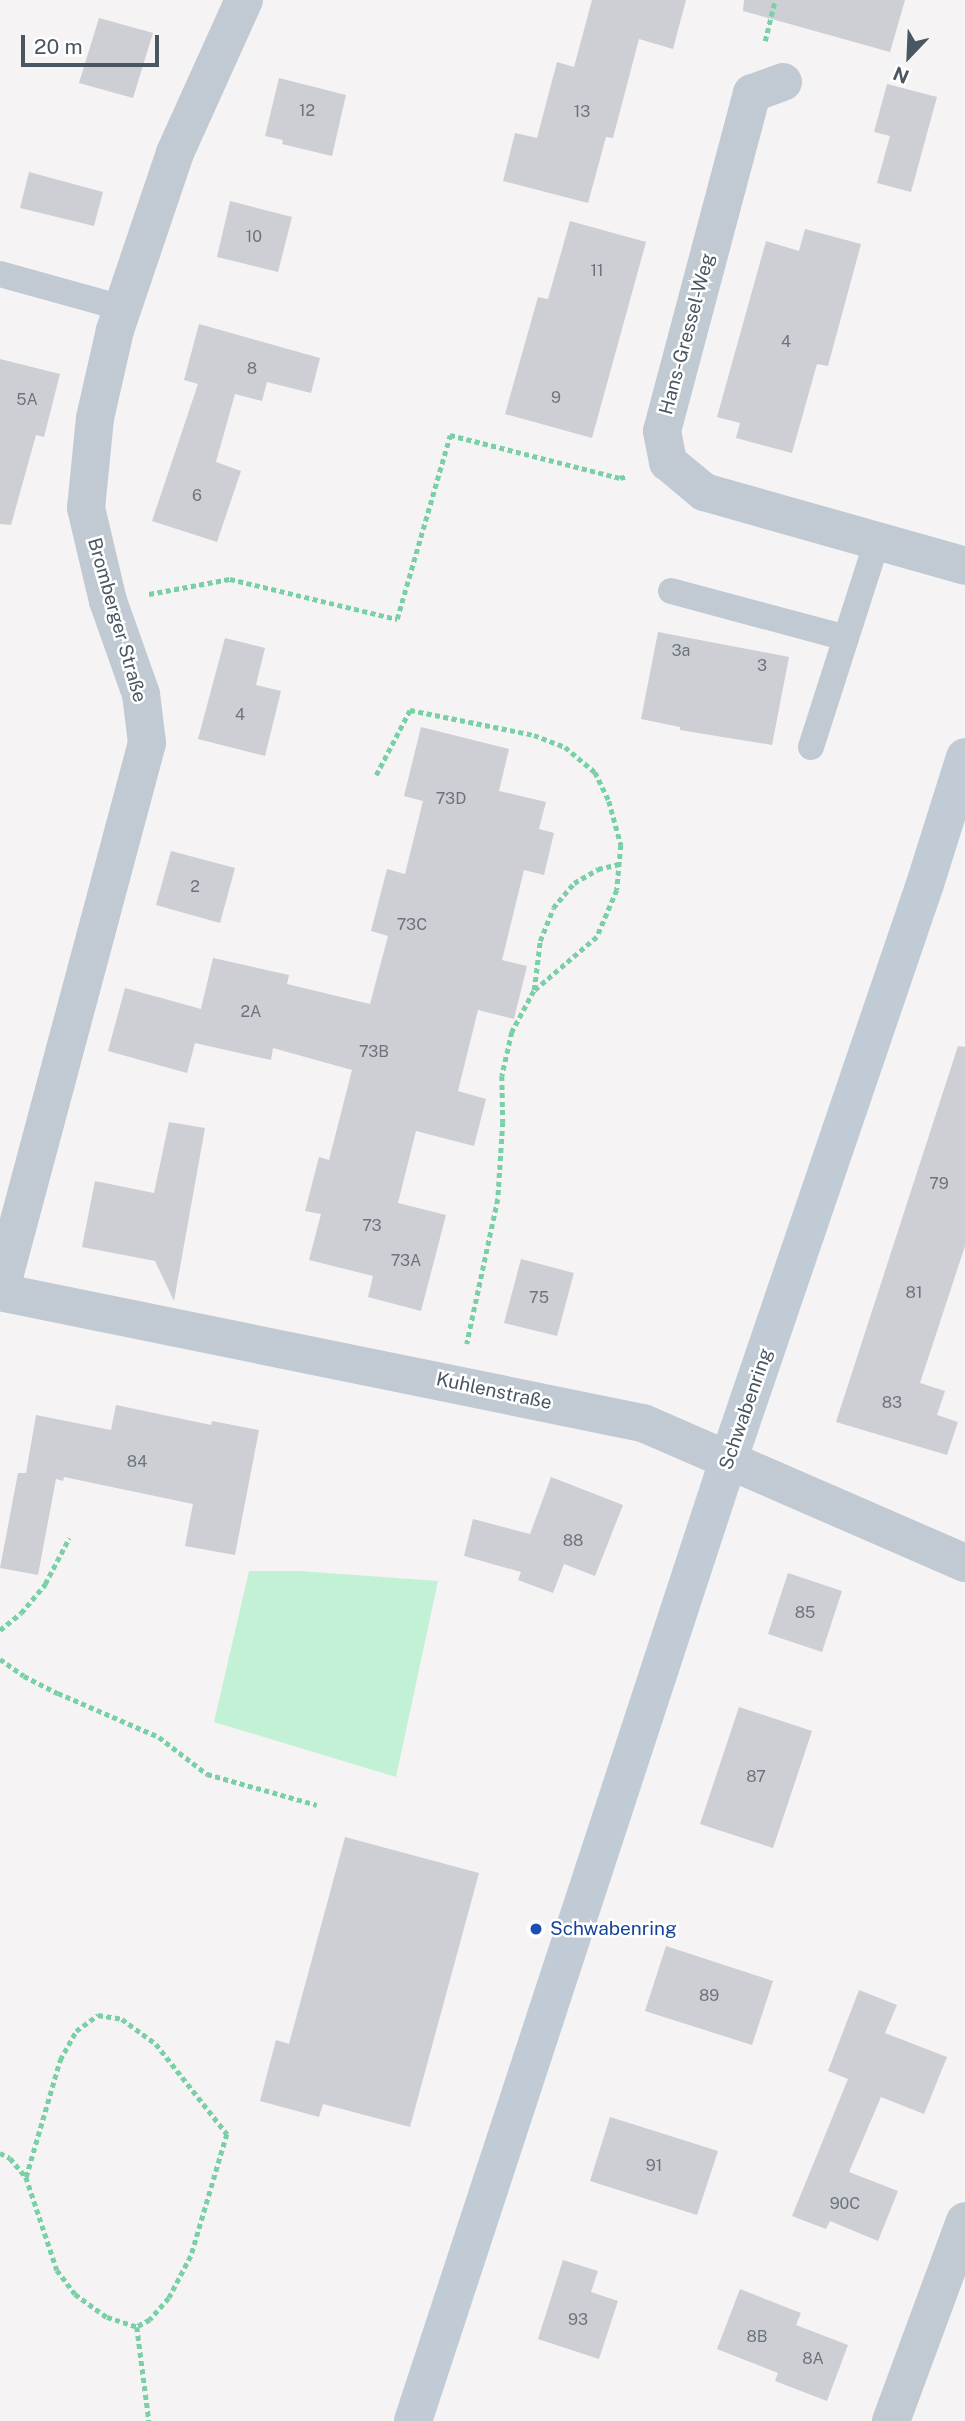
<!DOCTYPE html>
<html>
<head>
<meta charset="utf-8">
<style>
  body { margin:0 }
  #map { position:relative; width:965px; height:2421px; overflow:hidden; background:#f5f3f3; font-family:"Public Sans",sans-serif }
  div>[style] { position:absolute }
  .green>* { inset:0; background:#c3f1d5 }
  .building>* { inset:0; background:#cdcfd5 }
  .path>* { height:4.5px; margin-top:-2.25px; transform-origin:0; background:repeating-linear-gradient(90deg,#7ad0a6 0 5px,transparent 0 8.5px) }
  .lane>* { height:26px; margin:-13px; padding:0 13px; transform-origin:13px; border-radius:13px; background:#c1cad2 }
  .street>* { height:38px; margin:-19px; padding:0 19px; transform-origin:19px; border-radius:19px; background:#c1cad2 }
  .secondary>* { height:38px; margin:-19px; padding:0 19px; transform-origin:19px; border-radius:19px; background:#c1cbd6 }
  .dots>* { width:19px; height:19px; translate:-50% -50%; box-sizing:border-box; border:4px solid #fff; border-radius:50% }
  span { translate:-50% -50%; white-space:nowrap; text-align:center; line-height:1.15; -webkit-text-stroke:5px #fff; paint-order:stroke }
  .number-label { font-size:16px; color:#6b747e }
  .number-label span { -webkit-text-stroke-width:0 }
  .street-label { font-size:19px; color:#4a5661 }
  .transit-label { font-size:19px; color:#164399 }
  .left { translate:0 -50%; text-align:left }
  .north { position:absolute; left:874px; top:21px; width:70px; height:70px; -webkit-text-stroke:5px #fff; paint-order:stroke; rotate:203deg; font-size:19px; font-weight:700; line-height:28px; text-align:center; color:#4a5661 }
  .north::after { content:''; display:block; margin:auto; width:24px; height:32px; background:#4a5661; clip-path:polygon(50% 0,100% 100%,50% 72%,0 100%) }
  .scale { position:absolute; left:21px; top:35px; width:138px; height:32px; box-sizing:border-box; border:4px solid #4a5661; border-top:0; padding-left:9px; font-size:21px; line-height:24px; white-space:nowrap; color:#4a5661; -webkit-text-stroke:5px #fff; paint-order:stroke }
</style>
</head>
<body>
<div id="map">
  <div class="green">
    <i style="clip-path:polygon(249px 1571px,299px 1571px,438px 1581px,396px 1777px,214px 1722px)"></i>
  </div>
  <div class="building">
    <i style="clip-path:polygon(592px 0,686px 0,673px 49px,639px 39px,613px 138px,606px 137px,588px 203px,503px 181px,515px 133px,537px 138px,557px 62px,574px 67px)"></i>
    <i style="clip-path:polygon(744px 0,905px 0,890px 52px,743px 11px)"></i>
    <i style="clip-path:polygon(99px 18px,153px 33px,133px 98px,79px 83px)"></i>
    <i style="clip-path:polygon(279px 78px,346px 95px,332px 156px,282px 144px,283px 140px,265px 136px)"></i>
    <i style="clip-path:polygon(887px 84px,937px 97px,911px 192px,877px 183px,890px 136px,874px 132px)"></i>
    <i style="clip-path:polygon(29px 172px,103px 192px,94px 226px,20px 208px)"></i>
    <i style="clip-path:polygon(230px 201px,292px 217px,278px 272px,217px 257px)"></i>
    <i style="clip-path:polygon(570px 221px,646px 242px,592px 438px,505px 414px,538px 297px,548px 299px)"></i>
    <i style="clip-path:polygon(805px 229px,861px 244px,828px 366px,817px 364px,792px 453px,736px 438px,740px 423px,717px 417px,766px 241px,799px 251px)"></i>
    <i style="clip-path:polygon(199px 324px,320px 358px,311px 393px,267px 382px,262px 401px,235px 394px,216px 462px,241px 471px,217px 542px,152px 521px,198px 384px,184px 380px)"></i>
    <i style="clip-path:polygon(0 359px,60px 374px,44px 437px,36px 435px,11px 525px,0 524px)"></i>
    <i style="clip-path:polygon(658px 632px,789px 657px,772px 745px,680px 730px,680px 727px,641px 719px)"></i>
    <i style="clip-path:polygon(225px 638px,265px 648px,256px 685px,281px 691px,265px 756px,198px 739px)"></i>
    <i style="clip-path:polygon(421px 727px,509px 749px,499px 791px,546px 802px,539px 829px,554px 833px,544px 875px,524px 870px,502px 960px,527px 966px,514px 1019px,478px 1010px,458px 1091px,486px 1099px,474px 1146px,416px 1131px,398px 1203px,446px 1215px,421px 1311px,368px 1297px,373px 1276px,309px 1260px,321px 1214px,305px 1211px,319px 1157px,329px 1160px,352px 1070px,273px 1048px,271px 1060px,195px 1043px,187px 1073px,108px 1051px,125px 988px,201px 1009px,213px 958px,289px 975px,287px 984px,370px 1004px,388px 936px,371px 931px,387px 869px,405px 874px,423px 801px,404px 796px)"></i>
    <i style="clip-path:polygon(171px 851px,235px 868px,220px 923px,156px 905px)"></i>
    <i style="clip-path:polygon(958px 1046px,965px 1047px,965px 1246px,920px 1383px,945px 1391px,937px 1415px,958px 1422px,947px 1455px,836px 1422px)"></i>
    <i style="clip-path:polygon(169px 1122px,205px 1128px,174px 1301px,155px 1261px,82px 1247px,95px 1181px,154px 1193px)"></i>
    <i style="clip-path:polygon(521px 1259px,574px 1273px,557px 1336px,504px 1323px)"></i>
    <i style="clip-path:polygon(116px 1405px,211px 1425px,212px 1421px,259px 1430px,235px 1555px,185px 1546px,193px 1504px,64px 1477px,63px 1481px,56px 1479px,38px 1575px,0 1568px,18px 1473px,26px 1473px,36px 1415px,111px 1430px)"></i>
    <i style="clip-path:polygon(551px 1477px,623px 1505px,595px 1576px,564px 1564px,553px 1593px,518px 1580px,521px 1572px,464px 1556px,473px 1519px,530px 1534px)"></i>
    <i style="clip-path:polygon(788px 1573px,842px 1591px,822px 1652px,768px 1634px)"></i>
    <i style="clip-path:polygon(739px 1707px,812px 1731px,773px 1848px,700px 1824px)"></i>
    <i style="clip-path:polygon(345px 1837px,479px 1873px,410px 2127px,323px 2104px,319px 2117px,260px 2101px,276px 2040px,289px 2044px)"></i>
    <i style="clip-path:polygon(666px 1946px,773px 1981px,752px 2045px,645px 2011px)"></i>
    <i style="clip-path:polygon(859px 1990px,897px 2005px,885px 2033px,947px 2057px,924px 2114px,881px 2097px,849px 2172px,898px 2191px,878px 2241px,830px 2221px,826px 2229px,792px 2216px,848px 2079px,828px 2071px)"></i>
    <i style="clip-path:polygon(610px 2117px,718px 2151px,697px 2215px,590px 2181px)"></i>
    <i style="clip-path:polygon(563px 2260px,598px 2271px,591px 2292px,618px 2301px,599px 2359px,538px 2339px)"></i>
    <i style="clip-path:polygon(740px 2289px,801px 2313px,796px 2325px,848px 2345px,827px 2401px,775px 2381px,778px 2373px,717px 2349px)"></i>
  </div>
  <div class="path">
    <i style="left:765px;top:41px;width:42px;rotate:-76.3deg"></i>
    <i style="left:149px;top:594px;width:82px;rotate:-10.5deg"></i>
    <i style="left:230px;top:579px;width:172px;rotate:13.5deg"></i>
    <i style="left:397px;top:619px;width:191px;rotate:-73.9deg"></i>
    <i style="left:450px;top:435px;width:175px;rotate:14.2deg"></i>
    <i style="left:620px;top:478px;width:7px;rotate:-16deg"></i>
    <i style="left:376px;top:775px;width:73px;rotate:-62.4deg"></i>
    <i style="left:410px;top:710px;width:126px;rotate:11.4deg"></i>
    <i style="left:534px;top:735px;width:33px;rotate:21deg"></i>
    <i style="left:565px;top:747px;width:39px;rotate:40deg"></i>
    <i style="left:595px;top:772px;width:32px;rotate:64deg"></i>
    <i style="left:609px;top:801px;width:46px;rotate:74.7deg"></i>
    <i style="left:621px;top:845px;width:45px;rotate:95.1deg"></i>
    <i style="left:617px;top:890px;width:51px;rotate:113.1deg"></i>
    <i style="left:597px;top:937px;width:83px;rotate:139.4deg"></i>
    <i style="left:534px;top:991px;width:47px;rotate:118.2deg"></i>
    <i style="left:512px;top:1032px;width:45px;rotate:102.8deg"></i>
    <i style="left:502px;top:1076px;width:46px;rotate:88.8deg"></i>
    <i style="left:503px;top:1122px;width:77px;rotate:93.7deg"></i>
    <i style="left:498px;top:1199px;width:148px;rotate:102.1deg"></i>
    <i style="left:534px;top:990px;width:49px;rotate:-83deg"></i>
    <i style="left:540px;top:941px;width:35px;rotate:-68deg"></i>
    <i style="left:553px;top:908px;width:33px;rotate:-50deg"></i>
    <i style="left:574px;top:883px;width:28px;rotate:-30deg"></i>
    <i style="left:598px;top:869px;width:22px;rotate:-13deg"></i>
    <i style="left:0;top:1630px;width:27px;rotate:-39deg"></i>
    <i style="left:21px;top:1613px;width:38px;rotate:-50deg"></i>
    <i style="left:45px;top:1584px;width:52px;rotate:-62.4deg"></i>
    <i style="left:0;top:1659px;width:29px;rotate:35deg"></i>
    <i style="left:24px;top:1676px;width:38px;rotate:27deg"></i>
    <i style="left:58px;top:1693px;width:110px;rotate:23.5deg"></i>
    <i style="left:159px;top:1737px;width:61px;rotate:37.6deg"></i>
    <i style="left:207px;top:1774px;width:114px;rotate:15.7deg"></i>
    <i style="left:0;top:2153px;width:11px;rotate:27deg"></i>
    <i style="left:10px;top:2158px;width:25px;rotate:50deg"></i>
    <i style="left:26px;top:2177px;width:98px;rotate:71.6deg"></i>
    <i style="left:57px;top:2270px;width:30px;rotate:53deg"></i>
    <i style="left:75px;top:2294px;width:39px;rotate:36deg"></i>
    <i style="left:107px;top:2317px;width:32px;rotate:18deg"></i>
    <i style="left:137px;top:2327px;width:95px;rotate:82.7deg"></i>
    <i style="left:26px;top:2177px;width:122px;rotate:-73.8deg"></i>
    <i style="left:60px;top:2060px;width:33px;rotate:-61deg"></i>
    <i style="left:76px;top:2031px;width:27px;rotate:-36deg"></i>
    <i style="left:98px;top:2015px;width:24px;rotate:9deg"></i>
    <i style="left:122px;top:2019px;width:42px;rotate:36.3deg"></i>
    <i style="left:156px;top:2044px;width:115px;rotate:51.7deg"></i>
    <i style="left:227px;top:2134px;width:127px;rotate:106.4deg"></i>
    <i style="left:191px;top:2256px;width:47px;rotate:117.6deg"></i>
    <i style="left:169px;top:2298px;width:29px;rotate:131deg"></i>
    <i style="left:150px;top:2320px;width:15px;rotate:152deg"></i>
  </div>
  <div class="lane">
    <i style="left:0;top:274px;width:128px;rotate:15.5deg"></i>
    <i style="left:671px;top:591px;width:181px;rotate:15deg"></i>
    <i style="left:811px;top:747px;width:216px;rotate:-72.2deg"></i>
  </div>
  <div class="street">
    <i style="left:244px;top:0;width:168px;rotate:114.3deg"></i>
    <i style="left:175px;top:153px;width:187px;rotate:108.7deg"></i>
    <i style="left:115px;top:330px;width:90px;rotate:102.8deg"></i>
    <i style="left:95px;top:418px;width:90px;rotate:95.7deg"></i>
    <i style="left:86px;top:508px;width:96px;rotate:76.7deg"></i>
    <i style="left:108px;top:601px;width:99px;rotate:70.5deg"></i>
    <i style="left:141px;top:694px;width:49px;rotate:83deg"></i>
    <i style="left:147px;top:743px;width:568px;rotate:104.99deg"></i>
    <i style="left:0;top:1292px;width:656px;rotate:11.52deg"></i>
    <i style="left:643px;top:1423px;width:351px;rotate:23.5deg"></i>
    <i style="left:783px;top:82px;width:33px;rotate:160deg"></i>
    <i style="left:752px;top:93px;width:350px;rotate:104.9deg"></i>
    <i style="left:662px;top:431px;width:32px;rotate:79deg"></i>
    <i style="left:668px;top:462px;width:47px;rotate:39.8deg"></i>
    <i style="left:704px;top:492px;width:271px;rotate:15.8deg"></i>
    <i style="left:891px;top:2421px;width:213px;rotate:-69.7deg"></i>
  </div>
  <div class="secondary">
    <i style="left:413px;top:2421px;width:1010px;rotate:-71.83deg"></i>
    <i style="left:728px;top:1461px;width:610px;rotate:-71.15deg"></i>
    <i style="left:925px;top:884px;width:133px;rotate:-72.5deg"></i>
  </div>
  <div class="dots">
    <i style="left:536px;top:1929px;background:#1a4fb4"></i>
  </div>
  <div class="number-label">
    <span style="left:307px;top:111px">12</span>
    <span style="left:582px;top:112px">13</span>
    <span style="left:254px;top:237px">10</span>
    <span style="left:597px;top:271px">11</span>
    <span style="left:786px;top:342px">4</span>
    <span style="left:252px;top:369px">8</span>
    <span style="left:556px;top:398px">9</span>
    <span style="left:27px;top:400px">5A</span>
    <span style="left:197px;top:496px">6</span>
    <span style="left:681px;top:651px">3a</span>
    <span style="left:762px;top:666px">3</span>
    <span style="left:240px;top:715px">4</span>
    <span style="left:451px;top:799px">73D</span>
    <span style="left:195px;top:887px">2</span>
    <span style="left:412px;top:925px">73C</span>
    <span style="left:251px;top:1012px">2A</span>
    <span style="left:374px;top:1052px">73B</span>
    <span style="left:939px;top:1184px">79</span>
    <span style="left:372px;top:1226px">73</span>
    <span style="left:406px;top:1261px">73A</span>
    <span style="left:914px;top:1293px">81</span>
    <span style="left:539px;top:1298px">75</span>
    <span style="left:892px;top:1403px">83</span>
    <span style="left:137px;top:1462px">84</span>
    <span style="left:573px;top:1541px">88</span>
    <span style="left:805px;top:1613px">85</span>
    <span style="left:756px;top:1777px">87</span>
    <span style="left:709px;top:1996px">89</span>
    <span style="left:654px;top:2166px">91</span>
    <span style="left:845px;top:2204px">90C</span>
    <span style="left:578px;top:2320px">93</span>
    <span style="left:757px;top:2337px">8B</span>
    <span style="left:813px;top:2359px">8A</span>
  </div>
  <div class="street-label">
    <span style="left:687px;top:334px;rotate:-75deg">Hans-Gressel-Weg</span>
    <span style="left:117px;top:620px;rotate:74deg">Bromberger Straße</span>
    <span style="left:494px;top:1391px;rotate:12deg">Kuhlenstraße</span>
    <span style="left:746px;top:1409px;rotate:-71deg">Schwabenring</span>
  </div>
  <div class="transit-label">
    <span class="left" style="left:550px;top:1929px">Schwabenring</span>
  </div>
  <div class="north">N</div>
  <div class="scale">20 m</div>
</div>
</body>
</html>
